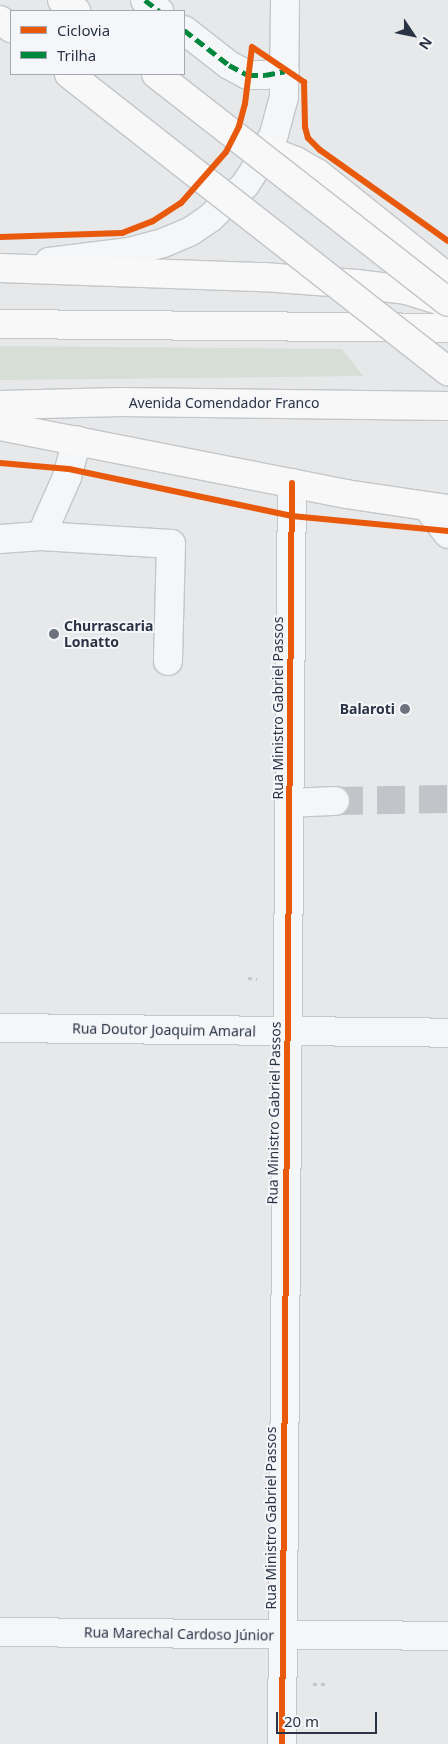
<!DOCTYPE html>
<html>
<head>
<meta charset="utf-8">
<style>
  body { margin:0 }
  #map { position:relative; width:448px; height:1744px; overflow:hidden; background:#e6e8ea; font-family:"Noto Sans",sans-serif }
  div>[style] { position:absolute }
  .green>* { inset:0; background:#d6ded6 }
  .minor-tunnel>* { height:28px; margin-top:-14px; transform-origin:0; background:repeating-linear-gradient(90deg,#c1c4c9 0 28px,transparent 0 42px) }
  .path>* { height:3px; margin-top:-1.5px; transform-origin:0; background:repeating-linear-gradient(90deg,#c5c6ca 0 4px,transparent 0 8px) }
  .roads { filter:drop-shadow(1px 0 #c4c6c8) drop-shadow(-1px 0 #c4c6c8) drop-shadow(0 1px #c4c6c8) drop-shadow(0 -1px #c4c6c8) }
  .minor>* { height:28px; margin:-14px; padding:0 14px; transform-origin:14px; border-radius:14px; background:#f5f6f7 }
  .major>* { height:28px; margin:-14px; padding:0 14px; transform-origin:14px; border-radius:14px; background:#f8f8f8 }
  .highway>* { height:28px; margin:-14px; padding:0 14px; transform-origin:14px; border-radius:14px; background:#f8f8f8 }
  .bridges { filter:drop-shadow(1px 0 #c2c5c8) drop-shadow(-1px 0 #c2c5c8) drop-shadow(0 1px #c2c5c8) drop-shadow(0 -1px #c2c5c8) }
  .major-bridge>* { height:28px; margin:-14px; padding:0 14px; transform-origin:14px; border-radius:14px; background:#f8f8f8 }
  .quiet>* { height:5px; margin-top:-2.5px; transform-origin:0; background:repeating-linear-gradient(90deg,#00873e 0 10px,transparent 0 15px) }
  .cycleway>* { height:6px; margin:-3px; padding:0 3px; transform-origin:3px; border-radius:3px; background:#e8590c }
  .dots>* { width:14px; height:14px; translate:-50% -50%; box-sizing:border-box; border:2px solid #f4f6f9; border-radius:50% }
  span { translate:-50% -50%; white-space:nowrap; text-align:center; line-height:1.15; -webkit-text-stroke:4px #f4f6f9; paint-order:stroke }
  .street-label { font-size:14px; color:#2b3445 }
  .poi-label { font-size:14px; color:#2b3445; font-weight:700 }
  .left { translate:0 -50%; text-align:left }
  .right { translate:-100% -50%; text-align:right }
  .legend { position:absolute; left:10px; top:10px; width:175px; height:65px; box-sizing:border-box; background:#f4f6f9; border:1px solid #a4a8b1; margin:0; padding:6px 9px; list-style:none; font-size:15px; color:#2b3445 }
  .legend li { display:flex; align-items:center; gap:10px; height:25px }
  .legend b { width:25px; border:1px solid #a4a8b1 }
  .north { position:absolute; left:388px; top:10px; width:50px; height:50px; -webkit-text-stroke:4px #f4f6f9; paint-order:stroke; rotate:124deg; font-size:14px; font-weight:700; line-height:20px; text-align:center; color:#2b3445 }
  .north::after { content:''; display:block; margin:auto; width:18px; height:22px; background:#2b3445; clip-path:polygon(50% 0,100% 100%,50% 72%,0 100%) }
  .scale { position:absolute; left:276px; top:1712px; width:101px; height:22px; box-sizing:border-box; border:2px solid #2b3445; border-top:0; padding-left:6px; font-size:15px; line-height:18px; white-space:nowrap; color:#2b3445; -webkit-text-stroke:4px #f4f6f9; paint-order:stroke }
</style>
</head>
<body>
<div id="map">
  <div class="green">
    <i style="clip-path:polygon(0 346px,342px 349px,363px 376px,0 380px)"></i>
  </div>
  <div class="minor-tunnel">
    <i style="left:335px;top:801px;width:113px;rotate:-1deg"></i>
  </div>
  <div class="path">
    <i style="left:248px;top:978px;width:9px;rotate:6deg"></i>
    <i style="left:313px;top:1684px;width:12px"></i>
  </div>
  <div class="roads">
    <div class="minor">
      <i style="left:145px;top:0;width:18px;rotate:38deg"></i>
      <i style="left:184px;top:30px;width:57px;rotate:37.9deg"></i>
      <i style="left:229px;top:65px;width:21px;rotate:28deg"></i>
      <i style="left:248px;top:75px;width:17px"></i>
      <i style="left:265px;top:75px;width:20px;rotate:-11deg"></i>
      <i style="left:49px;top:262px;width:81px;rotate:-7.1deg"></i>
      <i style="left:129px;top:252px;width:35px;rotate:-15deg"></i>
      <i style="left:163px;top:243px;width:30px;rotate:-23deg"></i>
      <i style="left:191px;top:231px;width:23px;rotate:-34deg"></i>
      <i style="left:210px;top:218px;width:48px;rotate:-43.3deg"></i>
      <i style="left:245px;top:185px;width:20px;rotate:-57deg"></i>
      <i style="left:256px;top:168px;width:38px;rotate:-62deg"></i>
      <i style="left:274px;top:134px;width:38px;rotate:-75deg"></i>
      <i style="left:284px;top:97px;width:97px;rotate:-89.4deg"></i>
      <i style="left:427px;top:507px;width:34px;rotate:52deg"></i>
      <i style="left:41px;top:536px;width:64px;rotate:-66.2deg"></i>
      <i style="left:67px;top:477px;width:38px;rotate:-75deg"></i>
      <i style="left:0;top:539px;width:41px;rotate:-4.2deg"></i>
      <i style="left:41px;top:536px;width:130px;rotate:3.5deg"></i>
      <i style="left:171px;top:544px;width:117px;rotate:91.5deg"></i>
      <i style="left:289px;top:803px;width:46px;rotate:-2.5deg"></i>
      <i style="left:0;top:1028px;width:448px;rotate:0.6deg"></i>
      <i style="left:0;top:1632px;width:448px;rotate:0.5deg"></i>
      <i style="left:282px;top:1744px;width:1261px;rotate:-89.55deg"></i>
    </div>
    <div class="major">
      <i style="left:62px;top:0;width:18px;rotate:38deg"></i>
      <i style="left:0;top:20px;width:14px;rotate:36deg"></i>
    </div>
    <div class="highway">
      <i style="left:267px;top:150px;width:31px;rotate:21deg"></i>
      <i style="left:296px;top:161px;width:24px;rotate:30deg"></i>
      <i style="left:317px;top:173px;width:168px;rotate:38.7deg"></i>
      <i style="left:0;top:268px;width:264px;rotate:2deg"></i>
      <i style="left:264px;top:277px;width:93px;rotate:4.3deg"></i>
      <i style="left:357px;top:284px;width:49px;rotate:7deg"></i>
      <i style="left:406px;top:290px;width:44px;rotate:17.2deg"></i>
      <i style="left:0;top:324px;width:448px;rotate:0.5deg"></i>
      <i style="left:0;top:405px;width:120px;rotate:-1.4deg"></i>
      <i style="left:120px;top:402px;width:328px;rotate:0.7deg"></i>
      <i style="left:0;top:426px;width:353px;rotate:11.1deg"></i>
      <i style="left:346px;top:494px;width:103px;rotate:8.4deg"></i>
    </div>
  </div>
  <div class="bridges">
    <div class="major-bridge">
      <i style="left:69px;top:74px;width:482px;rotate:38.1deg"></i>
      <i style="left:156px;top:74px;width:370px;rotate:38deg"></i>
    </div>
  </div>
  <div class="quiet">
    <i style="left:145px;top:0;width:18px;rotate:38deg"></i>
    <i style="left:184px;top:30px;width:57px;rotate:37.9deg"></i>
    <i style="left:229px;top:65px;width:21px;rotate:28deg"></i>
    <i style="left:248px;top:75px;width:17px"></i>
    <i style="left:265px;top:75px;width:20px;rotate:-11deg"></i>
  </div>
  <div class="cycleway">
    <i style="left:0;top:237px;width:122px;rotate:-1.9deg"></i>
    <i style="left:122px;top:233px;width:33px;rotate:-21deg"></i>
    <i style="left:153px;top:221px;width:33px;rotate:-33deg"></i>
    <i style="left:181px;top:203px;width:68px;rotate:-48.6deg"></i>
    <i style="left:226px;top:152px;width:29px;rotate:-63deg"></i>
    <i style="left:239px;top:126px;width:23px;rotate:-75deg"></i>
    <i style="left:245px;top:104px;width:57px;rotate:-83deg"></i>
    <i style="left:252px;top:47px;width:63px;rotate:33.9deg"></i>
    <i style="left:304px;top:82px;width:45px;rotate:88.7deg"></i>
    <i style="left:305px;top:127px;width:11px;rotate:75deg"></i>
    <i style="left:308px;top:138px;width:17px;rotate:45deg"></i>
    <i style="left:320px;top:150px;width:157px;rotate:35.4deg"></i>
    <i style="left:0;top:463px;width:69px;rotate:5deg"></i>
    <i style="left:69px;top:469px;width:228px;rotate:11.9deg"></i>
    <i style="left:292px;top:516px;width:157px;rotate:5.5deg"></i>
    <i style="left:282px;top:1744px;width:1261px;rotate:-89.55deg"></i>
  </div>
  <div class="dots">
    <i style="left:54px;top:634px;background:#6c737f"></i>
    <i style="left:405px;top:709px;background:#6c737f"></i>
  </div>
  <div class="street-label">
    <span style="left:224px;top:403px">Avenida Comendador Franco</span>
    <span style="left:278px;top:708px;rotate:-90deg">Rua Ministro Gabriel Passos</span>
    <span style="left:164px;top:1030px;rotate:1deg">Rua Doutor Joaquim Amaral</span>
    <span style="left:274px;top:1113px;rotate:-89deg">Rua Ministro Gabriel Passos</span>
    <span style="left:271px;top:1518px;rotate:-90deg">Rua Ministro Gabriel Passos</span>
    <span style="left:179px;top:1634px;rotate:1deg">Rua Marechal Cardoso Júnior</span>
  </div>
  <div class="poi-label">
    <span class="left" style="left:64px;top:634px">Churrascaria<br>Lonatto</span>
    <span class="right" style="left:395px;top:709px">Balaroti</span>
  </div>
  <ul class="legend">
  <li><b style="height:6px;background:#e8590c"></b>Ciclovia</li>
  <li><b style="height:6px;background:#00873e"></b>Trilha</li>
  </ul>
  <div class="north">N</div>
  <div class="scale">20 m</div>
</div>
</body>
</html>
